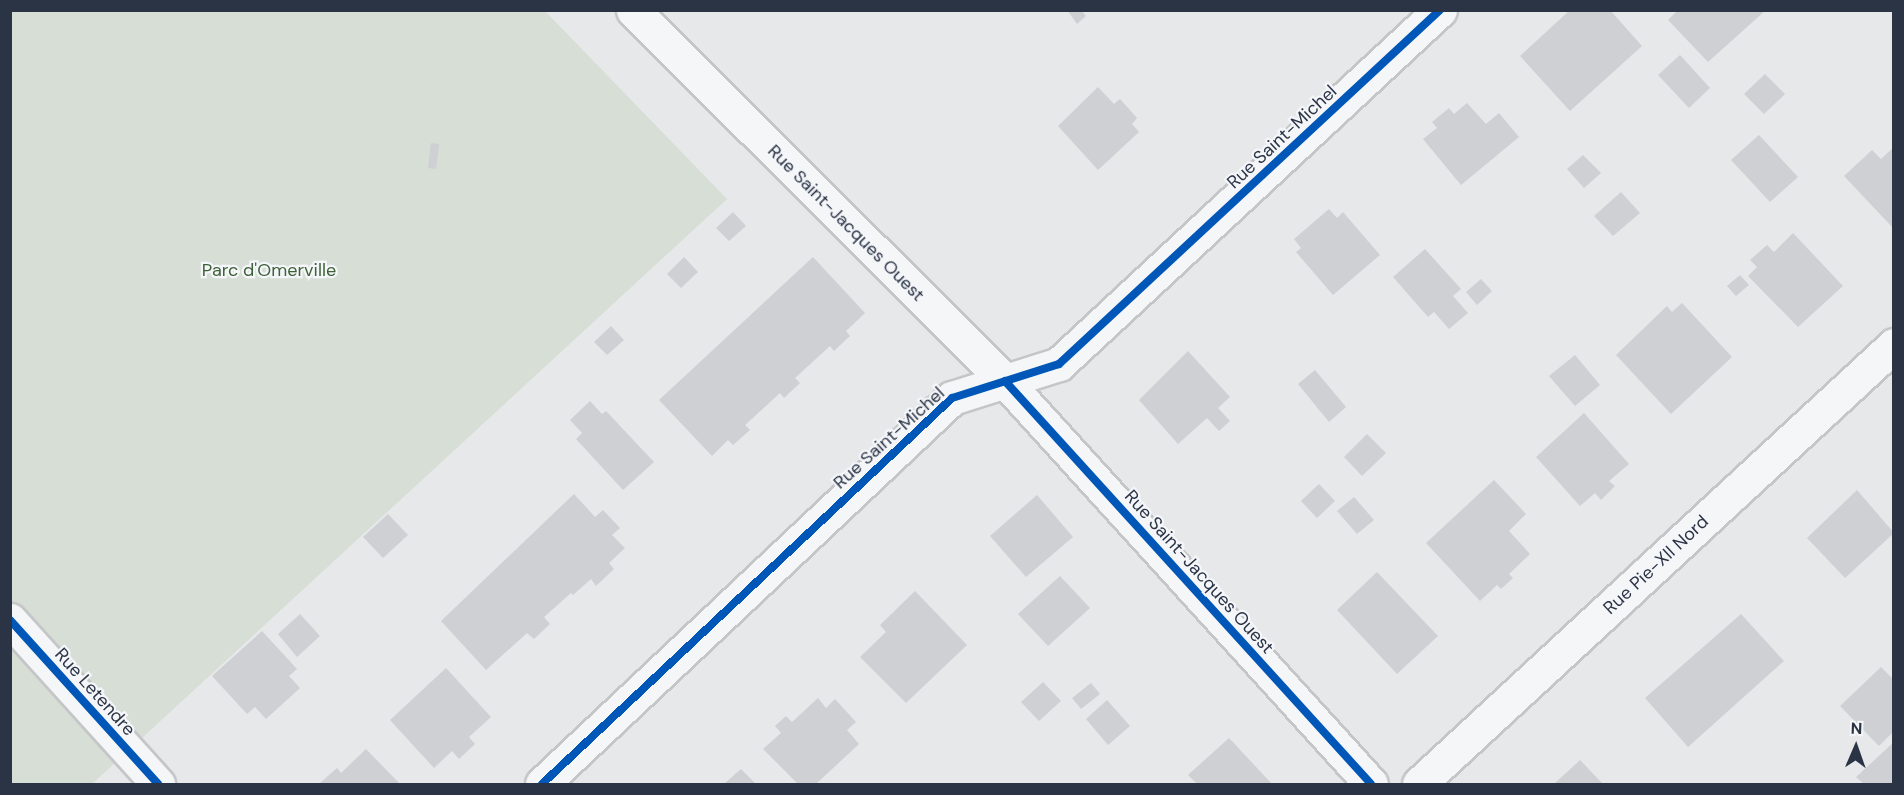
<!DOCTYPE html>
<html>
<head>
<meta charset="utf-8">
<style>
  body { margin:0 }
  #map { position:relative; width:1904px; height:795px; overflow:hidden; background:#e6e8ea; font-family:"DM Sans",sans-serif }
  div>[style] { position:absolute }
  .green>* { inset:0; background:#d6ded6 }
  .building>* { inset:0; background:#ced0d3 }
  .roads { filter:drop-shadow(2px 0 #c4c6c8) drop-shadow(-2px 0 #c4c6c8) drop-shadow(0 2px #c4c6c8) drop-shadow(0 -2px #c4c6c8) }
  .minor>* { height:33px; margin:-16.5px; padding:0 16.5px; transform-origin:16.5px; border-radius:16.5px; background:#f5f6f7 }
  .cycleway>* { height:8px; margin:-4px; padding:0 4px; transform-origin:4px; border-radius:4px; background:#0057b8 }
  span { translate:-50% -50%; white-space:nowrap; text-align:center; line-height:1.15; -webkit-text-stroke:4.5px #f4f6f9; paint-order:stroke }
  .street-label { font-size:18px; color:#2b3445 }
  .park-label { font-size:18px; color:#3f6138 }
  .frame { position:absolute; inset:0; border:12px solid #2b3445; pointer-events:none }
  .north { position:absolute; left:1826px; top:717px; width:60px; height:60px; -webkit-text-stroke:4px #f4f6f9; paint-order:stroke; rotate:2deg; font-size:16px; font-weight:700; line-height:24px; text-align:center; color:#2b3445 }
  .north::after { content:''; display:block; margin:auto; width:21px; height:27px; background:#2b3445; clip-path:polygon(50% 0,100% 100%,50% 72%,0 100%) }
</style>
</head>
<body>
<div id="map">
  <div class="green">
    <i style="clip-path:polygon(10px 11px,545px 11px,727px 199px,92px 784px,11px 784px)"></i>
  </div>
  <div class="building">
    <i style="clip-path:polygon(1067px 10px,1081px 10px,1086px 16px,1077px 24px)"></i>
    <i style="clip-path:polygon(1570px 10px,1610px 10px,1642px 46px,1570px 111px,1520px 56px)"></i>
    <i style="clip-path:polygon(1678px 10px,1766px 10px,1708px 62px,1668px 20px)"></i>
    <i style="clip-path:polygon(1680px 55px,1710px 88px,1689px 108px,1658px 75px)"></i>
    <i style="clip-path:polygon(1765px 74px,1785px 94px,1764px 114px,1744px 94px)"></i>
    <i style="clip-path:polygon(1098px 87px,1114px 104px,1120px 99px,1137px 118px,1132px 124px,1139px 132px,1098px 170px,1058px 126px)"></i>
    <i style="clip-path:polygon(1467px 103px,1486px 124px,1499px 113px,1519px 137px,1461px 185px,1423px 139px,1437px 128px,1432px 122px,1449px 108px,1454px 114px)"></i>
    <i style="clip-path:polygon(1759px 135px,1798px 177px,1770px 202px,1731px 160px)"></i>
    <i style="clip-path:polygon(431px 143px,439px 144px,436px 169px,428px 168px)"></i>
    <i style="clip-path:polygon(1894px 147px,1894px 229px,1844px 176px,1872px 150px,1881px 159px)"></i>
    <i style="clip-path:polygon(1583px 155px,1601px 173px,1584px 188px,1567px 169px)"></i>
    <i style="clip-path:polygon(1621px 192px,1640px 213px,1613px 236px,1594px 216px)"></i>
    <i style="clip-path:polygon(1329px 209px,1337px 218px,1343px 212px,1380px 255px,1333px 295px,1296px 252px,1301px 248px,1294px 239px)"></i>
    <i style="clip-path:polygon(733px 212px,746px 226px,729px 241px,716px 228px)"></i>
    <i style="clip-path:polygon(1793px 233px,1843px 286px,1798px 327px,1748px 276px,1757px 267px,1750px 260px,1767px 245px,1774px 252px)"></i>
    <i style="clip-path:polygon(1425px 249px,1461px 289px,1453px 296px,1468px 313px,1449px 329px,1434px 312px,1428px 317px,1393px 277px)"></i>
    <i style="clip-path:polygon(684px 257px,698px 272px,681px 288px,667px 274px)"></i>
    <i style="clip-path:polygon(813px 257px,865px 313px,846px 331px,850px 336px,834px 351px,830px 346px,795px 378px,800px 383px,784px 398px,780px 393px,745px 425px,750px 430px,733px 445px,728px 440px,712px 456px,659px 400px)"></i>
    <i style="clip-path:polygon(1740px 275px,1749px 285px,1736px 296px,1727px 286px)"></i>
    <i style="clip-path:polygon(1481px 279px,1492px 291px,1477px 305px,1466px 292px)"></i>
    <i style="clip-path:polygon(1682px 303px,1732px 357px,1671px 414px,1616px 355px,1667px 306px,1672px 312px)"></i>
    <i style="clip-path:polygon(611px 326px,624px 340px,607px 355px,594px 342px)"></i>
    <i style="clip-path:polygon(1188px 351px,1230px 397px,1218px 408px,1230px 421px,1219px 431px,1207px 418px,1178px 444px,1139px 400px)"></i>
    <i style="clip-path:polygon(1575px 355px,1600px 385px,1575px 406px,1549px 376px)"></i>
    <i style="clip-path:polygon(1315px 370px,1346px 407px,1329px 422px,1298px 384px)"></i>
    <i style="clip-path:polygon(590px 401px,602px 414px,606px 411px,654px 462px,623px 490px,576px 439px,582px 433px,570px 420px)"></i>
    <i style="clip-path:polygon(1584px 413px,1629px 464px,1609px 481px,1615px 486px,1601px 500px,1595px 493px,1580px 506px,1536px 457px)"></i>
    <i style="clip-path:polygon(1367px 434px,1386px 453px,1362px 476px,1344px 457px)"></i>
    <i style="clip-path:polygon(1494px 480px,1526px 514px,1509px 531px,1530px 554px,1509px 574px,1513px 578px,1501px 589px,1497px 585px,1480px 601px,1426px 543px)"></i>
    <i style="clip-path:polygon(1319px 484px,1335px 501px,1317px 518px,1301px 501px)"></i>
    <i style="clip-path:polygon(1857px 490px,1894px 533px,1845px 578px,1807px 538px)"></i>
    <i style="clip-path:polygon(574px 494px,595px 517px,603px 510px,620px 528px,612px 535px,625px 548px,609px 563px,614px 569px,596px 586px,591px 579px,573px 595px,571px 593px,544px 617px,550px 624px,534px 639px,527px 633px,486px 670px,441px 621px)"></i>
    <i style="clip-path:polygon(1037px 495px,1073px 537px,1026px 577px,990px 536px)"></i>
    <i style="clip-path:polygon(1354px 497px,1374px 520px,1357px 534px,1337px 511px)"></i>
    <i style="clip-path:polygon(388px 514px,408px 535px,383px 558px,363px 537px)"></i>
    <i style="clip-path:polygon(1377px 572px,1438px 636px,1397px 674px,1337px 610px)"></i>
    <i style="clip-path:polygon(1060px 576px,1090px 608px,1048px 646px,1018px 614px)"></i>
    <i style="clip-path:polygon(915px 591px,967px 645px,906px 703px,860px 657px,886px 632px,880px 625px)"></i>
    <i style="clip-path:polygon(300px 614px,320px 636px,297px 657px,278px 634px)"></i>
    <i style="clip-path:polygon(1741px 614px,1784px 661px,1688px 747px,1645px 698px)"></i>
    <i style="clip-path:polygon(262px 631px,297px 669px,289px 676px,300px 688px,266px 719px,255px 707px,247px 714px,212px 676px)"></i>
    <i style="clip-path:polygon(1881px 667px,1894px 680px,1894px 731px,1879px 746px,1840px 706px)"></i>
    <i style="clip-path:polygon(446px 668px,491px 717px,469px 737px,475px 744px,459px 759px,452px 751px,434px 768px,390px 720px)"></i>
    <i style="clip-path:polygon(1043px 682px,1061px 701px,1039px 721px,1021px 702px)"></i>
    <i style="clip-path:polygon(1091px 683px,1100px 694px,1081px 709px,1072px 698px)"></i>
    <i style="clip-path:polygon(818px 698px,826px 708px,835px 699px,856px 722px,847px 730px,859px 744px,816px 784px,798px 784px,763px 749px,781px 733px,775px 726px,786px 716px,792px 722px)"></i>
    <i style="clip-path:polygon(1107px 700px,1130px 726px,1108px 745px,1086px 719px)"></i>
    <i style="clip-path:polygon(1229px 738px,1272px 784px,1197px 784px,1188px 775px)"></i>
    <i style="clip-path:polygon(1894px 742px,1894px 784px,1864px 784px,1856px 777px)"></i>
    <i style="clip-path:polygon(366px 749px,400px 784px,319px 784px,337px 768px,341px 773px)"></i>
    <i style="clip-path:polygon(1580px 760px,1603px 784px,1554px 784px)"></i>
    <i style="clip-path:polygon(741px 769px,756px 784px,724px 784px)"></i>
  </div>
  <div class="roads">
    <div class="minor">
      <i style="left:633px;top:10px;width:525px;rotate:44.92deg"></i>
      <i style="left:1005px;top:381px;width:544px;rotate:47.75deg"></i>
      <i style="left:10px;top:620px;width:221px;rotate:47.9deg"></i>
      <i style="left:542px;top:784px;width:563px;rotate:-43.27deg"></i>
      <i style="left:952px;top:398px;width:112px;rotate:-17.6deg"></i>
      <i style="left:1059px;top:364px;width:520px;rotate:-42.9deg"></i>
      <i style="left:1419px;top:784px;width:647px;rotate:-42.74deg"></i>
    </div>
  </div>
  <div class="cycleway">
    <i style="left:1005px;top:381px;width:544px;rotate:47.75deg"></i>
    <i style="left:10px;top:620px;width:221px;rotate:47.9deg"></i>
    <i style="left:542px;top:784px;width:563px;rotate:-43.27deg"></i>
    <i style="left:952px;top:398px;width:112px;rotate:-17.6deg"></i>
    <i style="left:1059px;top:364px;width:520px;rotate:-42.9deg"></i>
  </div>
  <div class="street-label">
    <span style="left:1282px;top:137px;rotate:-43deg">Rue Saint-Michel</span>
    <span style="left:846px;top:223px;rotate:45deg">Rue Saint-Jacques Ouest</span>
    <span style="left:889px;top:438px;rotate:-42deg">Rue Saint-Michel</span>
    <span style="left:1656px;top:565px;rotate:-43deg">Rue Pie-XII Nord</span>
    <span style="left:1199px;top:572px;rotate:48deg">Rue Saint-Jacques Ouest</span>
    <span style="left:95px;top:692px;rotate:48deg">Rue Letendre</span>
  </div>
  <div class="park-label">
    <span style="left:269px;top:270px">Parc d'Omerville</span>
  </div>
  <div class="frame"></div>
  <div class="north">N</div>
</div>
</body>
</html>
